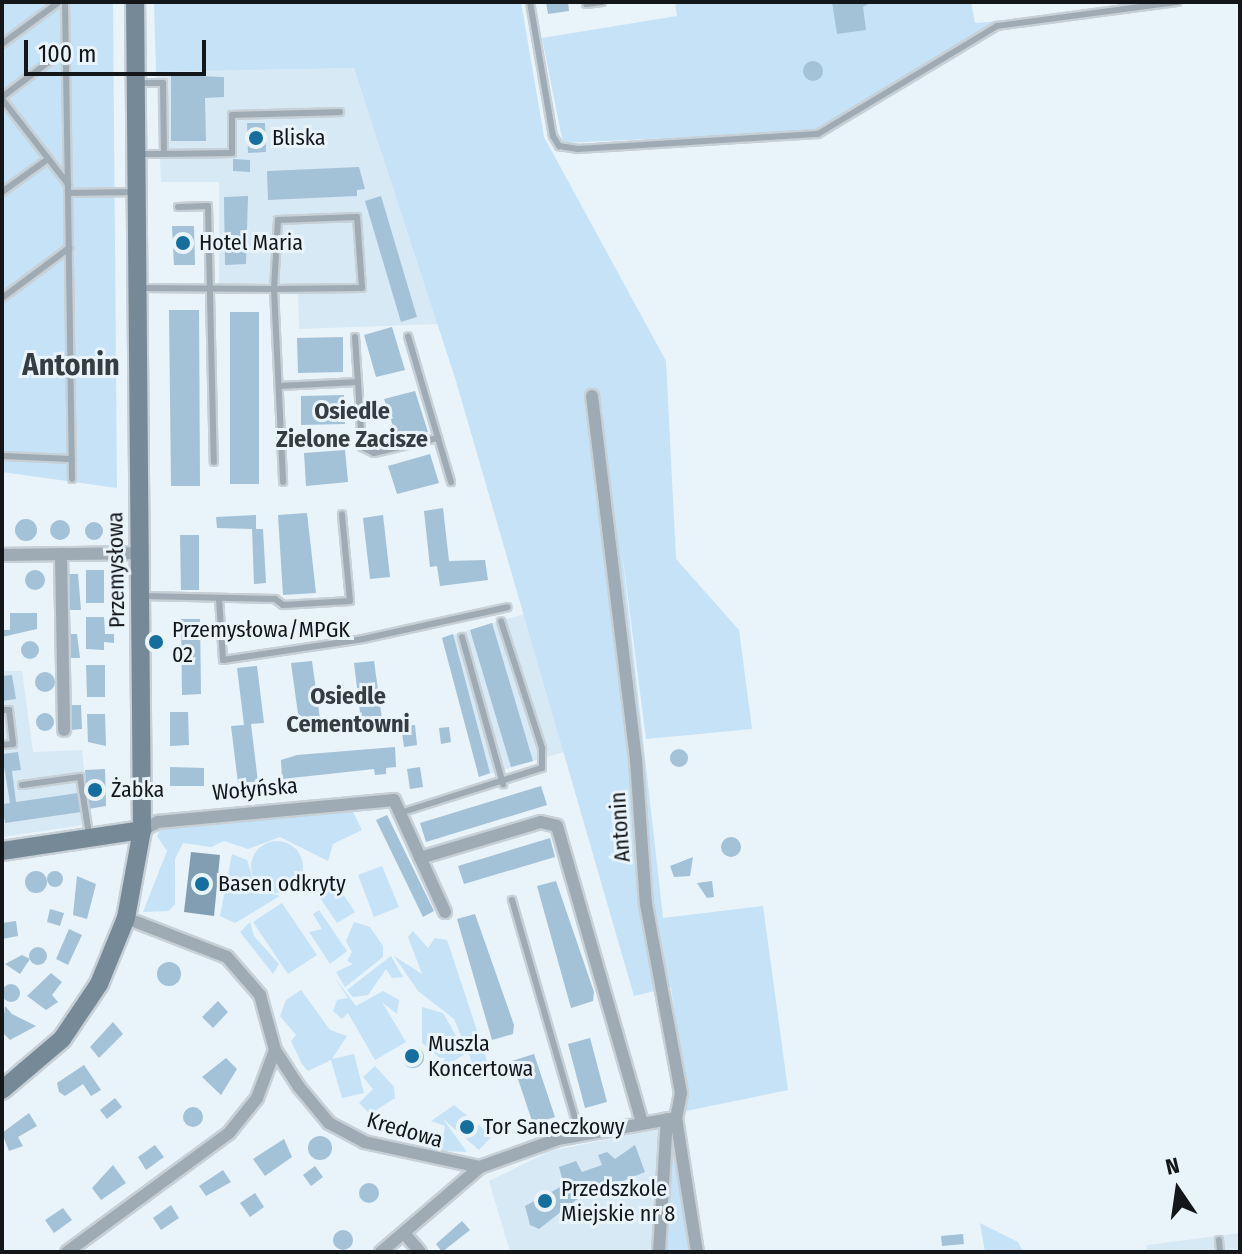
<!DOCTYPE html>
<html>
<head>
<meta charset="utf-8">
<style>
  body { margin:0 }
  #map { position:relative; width:1242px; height:1254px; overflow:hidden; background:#e9f3fa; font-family:"Fira Sans Condensed",sans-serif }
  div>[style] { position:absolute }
  .built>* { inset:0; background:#d8e9f6 }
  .green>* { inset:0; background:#c5e2f7 }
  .round { border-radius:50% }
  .water>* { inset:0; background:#819eb3 }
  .building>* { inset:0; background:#a3c1d7 }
  .roads { filter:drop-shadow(2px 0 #c7d0d6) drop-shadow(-2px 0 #c7d0d6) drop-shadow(0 2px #c7d0d6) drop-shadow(0 -2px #c7d0d6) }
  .lane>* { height:6px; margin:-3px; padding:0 3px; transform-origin:3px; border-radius:3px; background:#9eabb4 }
  .street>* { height:12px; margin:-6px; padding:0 6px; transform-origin:6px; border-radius:6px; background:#9eabb4 }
  .secondary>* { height:18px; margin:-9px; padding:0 9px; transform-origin:9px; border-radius:9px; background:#768997 }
  .dots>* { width:22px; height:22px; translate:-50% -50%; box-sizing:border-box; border:4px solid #e9f3fa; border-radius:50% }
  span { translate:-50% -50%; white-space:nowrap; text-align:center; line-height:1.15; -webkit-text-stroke:6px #e9f3fa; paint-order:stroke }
  .poi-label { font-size:22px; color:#14171a }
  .left { translate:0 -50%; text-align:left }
  .street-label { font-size:22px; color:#14171a }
  .neighbourhood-label { font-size:24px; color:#353d43; font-weight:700 }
  .district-label { font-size:30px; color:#353d43; font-weight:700 }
  .frame { position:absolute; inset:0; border:4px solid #14171a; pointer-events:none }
  .north { position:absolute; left:1138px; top:1150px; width:80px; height:80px; -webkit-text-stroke:6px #e9f3fa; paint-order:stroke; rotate:347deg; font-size:22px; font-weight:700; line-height:32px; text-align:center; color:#14171a }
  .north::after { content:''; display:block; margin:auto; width:28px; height:36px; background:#14171a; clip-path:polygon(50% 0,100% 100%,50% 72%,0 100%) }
  .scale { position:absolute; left:24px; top:40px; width:182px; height:36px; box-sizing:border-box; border:4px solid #14171a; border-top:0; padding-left:10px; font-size:24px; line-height:28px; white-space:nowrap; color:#14171a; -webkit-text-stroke:6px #e9f3fa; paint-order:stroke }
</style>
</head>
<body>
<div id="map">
  <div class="built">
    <i style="clip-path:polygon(354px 68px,439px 324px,299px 329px,298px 293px,219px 294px,219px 182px,161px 182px,156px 72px)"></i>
    <i style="clip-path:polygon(524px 614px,564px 752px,479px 777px,442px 638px)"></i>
    <i style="clip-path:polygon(2px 671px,22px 671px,33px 752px,82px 750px,90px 824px,2px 837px)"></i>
    <i style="clip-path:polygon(660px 1129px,652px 1252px,510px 1252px,489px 1181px,550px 1151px)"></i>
    <i style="clip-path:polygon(1240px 1233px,1240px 1252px,1146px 1252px,1147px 1245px)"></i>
  </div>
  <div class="green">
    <i style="clip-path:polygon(2px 2px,113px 2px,117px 488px,2px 472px)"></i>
    <i style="clip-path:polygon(154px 2px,521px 2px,544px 137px,666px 361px,676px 559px,739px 630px,752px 729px,646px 739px,621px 544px,663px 918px,763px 906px,788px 1090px,686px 1111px,671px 987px,634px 996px,456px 381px,354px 68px,156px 72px)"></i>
    <i style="clip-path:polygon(675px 2px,971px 2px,975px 23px,1003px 21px,818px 131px,563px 143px,542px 38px,677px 16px)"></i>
    <i style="clip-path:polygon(352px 810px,362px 830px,333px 844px,328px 861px,280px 837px,248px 849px,224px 841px,211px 847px,183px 843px,175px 859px,175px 904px,169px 911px,143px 912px,167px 851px,157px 836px,162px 825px)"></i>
    <i class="round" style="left:251px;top:841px;width:52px;height:52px"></i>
    <i style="clip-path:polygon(232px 854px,247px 860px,256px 889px,280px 896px,235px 923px,220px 916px)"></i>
    <i style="clip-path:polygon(382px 866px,399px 907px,374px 917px,358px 875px)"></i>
    <i style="clip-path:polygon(334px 881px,355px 912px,337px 923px,316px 892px)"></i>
    <i style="clip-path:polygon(282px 903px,317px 955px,288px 974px,253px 922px)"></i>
    <i style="clip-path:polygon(319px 910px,347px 951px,330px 964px,309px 932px,322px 929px,313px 914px)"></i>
    <i style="clip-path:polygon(250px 922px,254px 936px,279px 964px,273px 974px,240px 932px)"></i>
    <i style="clip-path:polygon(354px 922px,370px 927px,383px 946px,383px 957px,345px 987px,336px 972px,353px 964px,347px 961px,352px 952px,346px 941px)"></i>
    <i style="clip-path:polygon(413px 931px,428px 948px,435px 938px,447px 940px,491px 1073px,475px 1069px,454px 1019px,418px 991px,394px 956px,422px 974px,408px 937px)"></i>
    <i style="clip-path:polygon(391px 956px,403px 977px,392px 978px,386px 969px,368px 995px,353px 997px,347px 990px)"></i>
    <i style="clip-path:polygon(334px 977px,356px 1006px,383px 991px,399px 1000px,397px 1014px,382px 1002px,406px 1042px,375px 1060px,348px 1013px,342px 1019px,333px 1011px,337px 1000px,348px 998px)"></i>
    <i style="clip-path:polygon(301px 990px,330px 1030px,347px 1036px,332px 1059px,354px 1054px,364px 1093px,342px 1098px,331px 1060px,308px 1071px,302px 1064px,291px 1041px,296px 1035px,280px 1016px,286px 1000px)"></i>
    <i style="clip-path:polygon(422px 1007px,443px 1013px,466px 1053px,448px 1065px,422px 1043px)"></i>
    <i style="clip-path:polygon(375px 1066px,394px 1087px,395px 1098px,370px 1114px,359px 1103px,373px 1089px,363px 1077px)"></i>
    <i style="clip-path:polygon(454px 1105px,492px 1136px,479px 1150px,443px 1119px,467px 1152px,441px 1151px,445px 1126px,431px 1121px)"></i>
    <i style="clip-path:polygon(673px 1144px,676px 1147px,694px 1252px,663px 1252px)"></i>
    <i style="clip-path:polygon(980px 1223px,1018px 1242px,1023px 1252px,985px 1252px)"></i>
  </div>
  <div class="water">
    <i style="clip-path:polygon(191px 852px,220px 855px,214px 916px,184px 912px)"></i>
  </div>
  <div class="building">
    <i style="clip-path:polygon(546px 2px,568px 2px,569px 11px,548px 14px)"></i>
    <i style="clip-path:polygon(832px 2px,872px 2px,863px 7px,866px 30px,837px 34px)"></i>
    <i class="round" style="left:803px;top:61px;width:20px;height:20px"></i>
    <i style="clip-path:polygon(171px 75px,224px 77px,224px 97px,205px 98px,206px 141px,171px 141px)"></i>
    <i style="clip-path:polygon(247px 123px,265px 123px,266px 152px,248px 153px)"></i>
    <i style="clip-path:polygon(233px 159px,250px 160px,250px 172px,233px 171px)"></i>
    <i style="clip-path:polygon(359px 167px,365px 189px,357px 190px,357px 196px,268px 200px,267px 171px)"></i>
    <i style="clip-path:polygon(248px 196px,246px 264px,225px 265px,224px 197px)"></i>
    <i style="clip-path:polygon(381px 196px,417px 317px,401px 322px,365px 201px)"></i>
    <i style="clip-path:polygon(172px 226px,194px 226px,195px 265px,174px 265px)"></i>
    <i style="clip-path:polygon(169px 310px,199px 310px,200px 486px,171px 486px)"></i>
    <i style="clip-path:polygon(230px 312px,259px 312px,259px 484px,230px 484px)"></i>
    <i style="clip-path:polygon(392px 327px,405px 370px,376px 377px,364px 335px)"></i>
    <i style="clip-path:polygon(343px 337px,343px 372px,298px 373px,297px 338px)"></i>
    <i style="clip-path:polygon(415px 391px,428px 432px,398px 441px,384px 399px)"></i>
    <i style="clip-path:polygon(344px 395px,345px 424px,301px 425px,301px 396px)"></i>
    <i style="clip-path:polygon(345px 450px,348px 482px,306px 486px,304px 453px)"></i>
    <i style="clip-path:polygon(430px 454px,439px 483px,397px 494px,388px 466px)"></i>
    <i style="clip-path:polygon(443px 508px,449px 561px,485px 560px,488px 580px,440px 586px,437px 566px,430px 567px,424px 511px)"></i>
    <i style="clip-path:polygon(307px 513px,316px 593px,283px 595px,278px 515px)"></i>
    <i style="clip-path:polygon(256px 515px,256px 529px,263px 529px,266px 583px,254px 584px,252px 529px,217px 528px,216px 517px)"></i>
    <i style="clip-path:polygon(383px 515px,390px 577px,370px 579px,363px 518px)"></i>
    <i class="round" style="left:15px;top:519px;width:22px;height:22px"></i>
    <i class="round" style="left:50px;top:520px;width:20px;height:20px"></i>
    <i class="round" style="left:85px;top:522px;width:18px;height:18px"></i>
    <i style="clip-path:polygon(180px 535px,199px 535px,199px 590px,181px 590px)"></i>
    <i class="round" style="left:25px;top:570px;width:20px;height:20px"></i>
    <i style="clip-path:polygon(86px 570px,104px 570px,104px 603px,86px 603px)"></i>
    <i style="clip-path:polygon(67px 574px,78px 574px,81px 610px,68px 610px)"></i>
    <i style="clip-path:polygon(10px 613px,37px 613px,37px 629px,2px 637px,2px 630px,10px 630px)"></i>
    <i style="clip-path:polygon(86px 617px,104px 617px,105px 634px,114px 634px,114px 643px,104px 642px,104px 650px,86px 649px)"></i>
    <i style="clip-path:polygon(181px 619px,200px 619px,201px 694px,182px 695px)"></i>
    <i style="clip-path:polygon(492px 623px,533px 761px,511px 767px,470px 630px)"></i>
    <i style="clip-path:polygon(68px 634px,77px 634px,80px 658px,68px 658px)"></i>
    <i style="clip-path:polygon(453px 634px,490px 773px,479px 777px,442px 638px)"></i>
    <i class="round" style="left:21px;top:641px;width:18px;height:18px"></i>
    <i style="clip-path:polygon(312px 661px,320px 719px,299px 721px,291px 663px)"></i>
    <i style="clip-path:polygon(374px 661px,382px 719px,361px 720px,354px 663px)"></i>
    <i style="clip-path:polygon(86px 665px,105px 665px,105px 697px,87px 697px)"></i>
    <i style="clip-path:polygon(257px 666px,264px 723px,251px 724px,258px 782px,238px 783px,231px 726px,244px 725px,237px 668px)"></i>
    <i class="round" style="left:35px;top:672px;width:20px;height:20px"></i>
    <i style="clip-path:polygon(12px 675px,16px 699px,2px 701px,2px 676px)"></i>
    <i style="clip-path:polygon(70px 705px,81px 705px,82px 729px,71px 730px)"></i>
    <i style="clip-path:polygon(170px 712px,188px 712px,189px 745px,170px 746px)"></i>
    <i class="round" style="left:36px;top:713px;width:18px;height:18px"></i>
    <i style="clip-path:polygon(87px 714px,105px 714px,106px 746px,88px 742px)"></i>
    <i style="clip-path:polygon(415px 725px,417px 745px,404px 747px,401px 726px)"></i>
    <i style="clip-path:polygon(449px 727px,451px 742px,441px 744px,439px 728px)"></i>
    <i style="clip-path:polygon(395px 747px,396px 767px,386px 768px,386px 774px,375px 775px,374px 769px,282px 779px,281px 760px,297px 755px)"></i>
    <i class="round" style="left:670px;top:749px;width:18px;height:18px"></i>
    <i style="clip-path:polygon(18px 752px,21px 770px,12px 771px,16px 802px,78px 793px,81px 812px,5px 823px,2px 804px,10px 803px,2px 754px)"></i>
    <i style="clip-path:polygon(170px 767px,204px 768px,204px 786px,170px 786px)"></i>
    <i style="clip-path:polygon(420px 767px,423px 787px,410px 789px,407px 769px)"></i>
    <i style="clip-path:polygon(105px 769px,106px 806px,88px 809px,85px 770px)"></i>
    <i style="clip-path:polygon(541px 786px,547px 805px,426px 842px,420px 823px)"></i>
    <i style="clip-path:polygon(387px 815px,434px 911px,423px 917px,376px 820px)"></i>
    <i class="round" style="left:721px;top:837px;width:20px;height:20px"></i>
    <i style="clip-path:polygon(550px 838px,555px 857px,464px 884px,458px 866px)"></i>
    <i style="clip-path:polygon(693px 857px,690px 876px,674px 877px,670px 866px)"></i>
    <i class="round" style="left:25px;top:871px;width:22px;height:22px"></i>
    <i class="round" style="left:47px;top:871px;width:16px;height:16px"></i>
    <i style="clip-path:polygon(77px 876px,96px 884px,87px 919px,73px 915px)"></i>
    <i style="clip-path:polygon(556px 881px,594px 992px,593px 1001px,571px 1008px,537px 886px)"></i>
    <i style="clip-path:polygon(712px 881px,714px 897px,707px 898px,697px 883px)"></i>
    <i style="clip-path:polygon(50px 909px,64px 913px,60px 926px,47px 922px)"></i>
    <i style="clip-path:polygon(475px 914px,514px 1025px,513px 1034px,492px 1040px,457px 919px)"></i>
    <i style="clip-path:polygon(16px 921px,18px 936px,2px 939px,2px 923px)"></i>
    <i style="clip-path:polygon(69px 929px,82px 935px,68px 965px,56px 959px)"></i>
    <i class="round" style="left:29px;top:947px;width:18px;height:18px"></i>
    <i style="clip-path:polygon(22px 955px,30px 959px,20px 974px,5px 964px)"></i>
    <i class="round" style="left:157px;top:962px;width:24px;height:24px"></i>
    <i style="clip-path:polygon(51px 973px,62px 982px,52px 995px,58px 1002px,46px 1010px,27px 996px)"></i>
    <i class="round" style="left:2px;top:984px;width:18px;height:18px"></i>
    <i style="clip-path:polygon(218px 1001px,228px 1012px,213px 1028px,202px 1017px)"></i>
    <i style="clip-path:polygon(5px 1006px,12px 1014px,36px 1026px,10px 1040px,2px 1032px)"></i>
    <i style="clip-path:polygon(113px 1022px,123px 1034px,99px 1058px,90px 1047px)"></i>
    <i style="clip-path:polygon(590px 1038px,607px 1102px,585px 1108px,568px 1044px)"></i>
    <i class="round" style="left:402px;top:1046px;width:22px;height:22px"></i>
    <i style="clip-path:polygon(534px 1054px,555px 1117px,533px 1124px,512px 1061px)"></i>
    <i style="clip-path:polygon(226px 1058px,237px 1069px,221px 1095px,202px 1077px)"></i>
    <i style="clip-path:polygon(84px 1065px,101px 1090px,91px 1096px,83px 1084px,65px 1096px,59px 1092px,57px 1083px)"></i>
    <i style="clip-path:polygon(115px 1098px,122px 1107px,107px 1119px,100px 1110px)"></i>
    <i class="round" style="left:183px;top:1107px;width:20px;height:20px"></i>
    <i style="clip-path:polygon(29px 1113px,37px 1126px,18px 1137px,23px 1146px,9px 1151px,2px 1133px)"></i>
    <i class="round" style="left:308px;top:1136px;width:24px;height:24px"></i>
    <i style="clip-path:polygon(284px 1139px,292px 1157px,265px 1176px,253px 1159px)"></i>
    <i style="clip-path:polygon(155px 1145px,164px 1157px,146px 1170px,138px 1157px)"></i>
    <i style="clip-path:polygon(635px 1145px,645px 1172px,576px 1200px,539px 1229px,530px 1225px,525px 1206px,564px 1185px,559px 1167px,576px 1161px,582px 1172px,602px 1165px,598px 1155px,607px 1152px,615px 1159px)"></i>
    <i style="clip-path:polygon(113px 1165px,126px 1183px,101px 1200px,92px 1188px)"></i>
    <i style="clip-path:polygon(315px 1166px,323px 1177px,311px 1186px,303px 1175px)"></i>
    <i style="clip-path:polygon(223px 1170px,231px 1182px,206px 1196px,199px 1186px)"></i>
    <i class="round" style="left:359px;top:1183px;width:20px;height:20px"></i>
    <i style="clip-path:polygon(255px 1193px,264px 1207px,250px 1217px,240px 1203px)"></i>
    <i style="clip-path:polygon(171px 1205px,179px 1218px,161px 1230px,153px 1218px)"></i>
    <i style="clip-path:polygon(63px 1208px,72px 1220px,54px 1233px,45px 1220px)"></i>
    <i style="clip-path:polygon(462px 1221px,470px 1230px,442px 1252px,436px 1244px)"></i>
    <i class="round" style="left:333px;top:1230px;width:20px;height:20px"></i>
    <i style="clip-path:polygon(963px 1234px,964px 1244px,942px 1246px,941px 1236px)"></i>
  </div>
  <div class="roads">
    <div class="lane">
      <i style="left:65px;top:2px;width:191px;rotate:89.1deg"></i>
      <i style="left:68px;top:193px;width:66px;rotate:-0.9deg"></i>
      <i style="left:530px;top:2px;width:136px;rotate:80.3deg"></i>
      <i style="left:553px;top:136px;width:12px;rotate:59deg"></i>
      <i style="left:559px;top:146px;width:18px;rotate:9deg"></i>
      <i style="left:577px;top:149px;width:241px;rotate:-3.6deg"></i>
      <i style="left:818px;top:134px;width:209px;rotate:-31.1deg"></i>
      <i style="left:997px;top:26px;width:182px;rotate:-7.6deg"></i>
      <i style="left:586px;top:4px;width:16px;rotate:-7deg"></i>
      <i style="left:2px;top:44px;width:71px;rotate:-36.4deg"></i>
      <i style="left:139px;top:83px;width:24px"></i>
      <i style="left:163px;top:83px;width:71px;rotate:89.2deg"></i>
      <i style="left:164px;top:154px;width:25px;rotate:180deg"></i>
      <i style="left:2px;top:97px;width:80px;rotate:-36.9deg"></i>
      <i style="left:2px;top:99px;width:108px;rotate:52.2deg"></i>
      <i style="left:164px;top:154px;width:68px;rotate:-0.8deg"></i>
      <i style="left:232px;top:153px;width:38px;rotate:-90deg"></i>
      <i style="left:232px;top:115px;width:108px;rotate:-1.6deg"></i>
      <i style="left:2px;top:192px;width:57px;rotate:-35.7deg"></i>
      <i style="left:68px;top:193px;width:286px;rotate:89.2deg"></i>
      <i style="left:178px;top:207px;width:30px;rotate:-2deg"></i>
      <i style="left:208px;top:206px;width:256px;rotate:88.7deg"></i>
      <i style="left:357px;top:217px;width:71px;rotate:86deg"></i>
      <i style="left:362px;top:288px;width:88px;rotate:179.3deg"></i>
      <i style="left:274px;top:289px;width:69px;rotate:-86.7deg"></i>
      <i style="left:278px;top:220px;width:79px;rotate:-2.2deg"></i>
      <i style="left:141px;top:288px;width:133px;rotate:0.4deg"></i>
      <i style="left:274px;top:289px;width:193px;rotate:87.3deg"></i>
      <i style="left:2px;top:298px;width:84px;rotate:-36.7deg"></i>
      <i style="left:355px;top:337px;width:45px;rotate:86.2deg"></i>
      <i style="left:279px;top:386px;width:79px;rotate:-2.9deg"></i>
      <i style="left:358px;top:382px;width:65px;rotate:86.5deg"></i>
      <i style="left:362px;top:447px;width:13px;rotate:27deg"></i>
      <i style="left:374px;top:453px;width:66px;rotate:-13.2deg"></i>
      <i style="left:438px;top:438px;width:106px;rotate:-106.4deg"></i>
      <i style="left:438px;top:438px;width:46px;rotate:73.5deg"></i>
      <i style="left:2px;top:456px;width:70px;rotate:2.5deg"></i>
      <i style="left:144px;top:596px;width:131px;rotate:1.3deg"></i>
      <i style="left:275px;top:599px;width:10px;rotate:37deg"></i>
      <i style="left:283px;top:605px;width:67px;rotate:-3.4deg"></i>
      <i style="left:350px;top:601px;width:87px;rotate:-95.3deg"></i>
      <i style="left:219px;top:598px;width:62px;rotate:86.3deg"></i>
      <i style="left:223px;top:660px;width:142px;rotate:-8.5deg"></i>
      <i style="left:363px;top:639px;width:148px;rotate:-12.4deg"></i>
      <i style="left:462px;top:637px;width:153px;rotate:74.4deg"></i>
      <i style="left:2px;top:710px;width:7px"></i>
      <i style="left:9px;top:710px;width:34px;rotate:83deg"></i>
      <i style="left:13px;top:744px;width:11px;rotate:175deg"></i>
      <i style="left:22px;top:785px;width:59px;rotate:-7.9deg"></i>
      <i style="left:80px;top:777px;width:58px;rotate:81deg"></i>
      <i style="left:400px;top:813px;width:149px;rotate:-17.6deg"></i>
      <i style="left:542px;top:768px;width:20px;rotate:-90deg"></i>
      <i style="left:542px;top:748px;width:133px;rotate:-107.9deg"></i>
      <i style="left:512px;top:900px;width:245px;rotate:73.9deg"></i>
      <i style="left:1219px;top:1240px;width:12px;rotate:85deg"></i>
    </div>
    <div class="street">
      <i style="left:592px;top:396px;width:366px;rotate:83.1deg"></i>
      <i style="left:636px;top:759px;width:145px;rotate:86.1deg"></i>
      <i style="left:646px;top:904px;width:192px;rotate:79.5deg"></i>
      <i style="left:681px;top:1093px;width:25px;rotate:101deg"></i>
      <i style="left:676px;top:1118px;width:136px;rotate:81.1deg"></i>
      <i style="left:61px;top:554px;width:176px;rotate:89deg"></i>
      <i style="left:2px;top:555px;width:137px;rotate:-0.8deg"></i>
      <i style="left:142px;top:830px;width:18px;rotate:-27deg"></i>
      <i style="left:158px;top:822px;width:237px;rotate:-5.3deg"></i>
      <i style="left:394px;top:800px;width:123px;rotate:65.5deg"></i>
      <i style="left:420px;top:858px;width:126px;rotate:-16.6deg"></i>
      <i style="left:541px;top:822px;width:16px;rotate:14deg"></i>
      <i style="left:557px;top:826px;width:309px;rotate:74deg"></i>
      <i style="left:126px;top:918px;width:108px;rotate:21.1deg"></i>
      <i style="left:227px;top:957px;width:50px;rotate:49deg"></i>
      <i style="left:260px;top:995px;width:57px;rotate:74.7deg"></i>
      <i style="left:275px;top:1050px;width:44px;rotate:57deg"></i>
      <i style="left:299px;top:1087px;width:47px;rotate:50.2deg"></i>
      <i style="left:329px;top:1123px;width:40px;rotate:28deg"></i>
      <i style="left:364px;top:1142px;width:119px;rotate:12.2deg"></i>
      <i style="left:480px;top:1167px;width:83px;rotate:-19.7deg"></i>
      <i style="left:558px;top:1139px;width:120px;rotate:-10.1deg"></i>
      <i style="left:404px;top:1233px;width:25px;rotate:50deg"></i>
      <i style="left:67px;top:1252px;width:201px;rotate:-36.3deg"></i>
      <i style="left:229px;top:1133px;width:45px;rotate:-51.3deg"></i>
      <i style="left:257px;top:1098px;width:51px;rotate:-69.4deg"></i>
      <i style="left:381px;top:1252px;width:130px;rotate:-40.6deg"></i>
      <i style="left:659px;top:1252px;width:133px;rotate:-86.6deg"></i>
    </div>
    <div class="secondary">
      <i style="left:2px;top:851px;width:142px;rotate:-8.5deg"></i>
      <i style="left:2px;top:1090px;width:79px;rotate:-40.4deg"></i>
      <i style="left:62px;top:1039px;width:66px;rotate:-56.1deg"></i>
      <i style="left:99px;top:984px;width:71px;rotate:-67.8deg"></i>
      <i style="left:126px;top:918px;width:89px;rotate:-79.7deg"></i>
      <i style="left:142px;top:830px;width:828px;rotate:-90.48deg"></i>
    </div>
  </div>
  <div class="dots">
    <i style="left:256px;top:138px;background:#166e9e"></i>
    <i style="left:183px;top:243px;background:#166e9e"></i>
    <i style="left:156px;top:642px;background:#166e9e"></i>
    <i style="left:95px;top:790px;background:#166e9e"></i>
    <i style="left:202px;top:884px;background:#166e9e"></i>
    <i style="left:412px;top:1056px;background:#166e9e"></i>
    <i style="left:467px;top:1127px;background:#166e9e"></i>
    <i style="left:545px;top:1201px;background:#166e9e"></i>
  </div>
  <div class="poi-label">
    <span class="left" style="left:272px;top:138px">Bliska</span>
    <span class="left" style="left:199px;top:243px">Hotel Maria</span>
    <span class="left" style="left:172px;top:642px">Przemysłowa/MPGK<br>02</span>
    <span class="left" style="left:111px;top:790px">Żabka</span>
    <span class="left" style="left:218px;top:884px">Basen odkryty</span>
    <span class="left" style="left:428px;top:1056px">Muszla<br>Koncertowa</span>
    <span class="left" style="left:483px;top:1127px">Tor Saneczkowy</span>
    <span class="left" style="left:561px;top:1201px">Przedszkole<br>Miejskie nr 8</span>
  </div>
  <div class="street-label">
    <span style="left:116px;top:570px;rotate:-91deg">Przemysłowa</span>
    <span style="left:255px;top:789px;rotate:-5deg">Wołyńska</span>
    <span style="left:620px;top:827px;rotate:-94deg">Antonin</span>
    <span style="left:405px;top:1130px;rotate:16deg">Kredowa</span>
  </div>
  <div class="neighbourhood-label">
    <span style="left:352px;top:426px">Osiedle<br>Zielone Zacisze</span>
    <span style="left:348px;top:711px">Osiedle<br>Cementowni</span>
  </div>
  <div class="district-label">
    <span style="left:71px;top:365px">Antonin</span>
  </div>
  <div class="frame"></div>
  <div class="north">N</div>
  <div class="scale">100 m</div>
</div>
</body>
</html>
